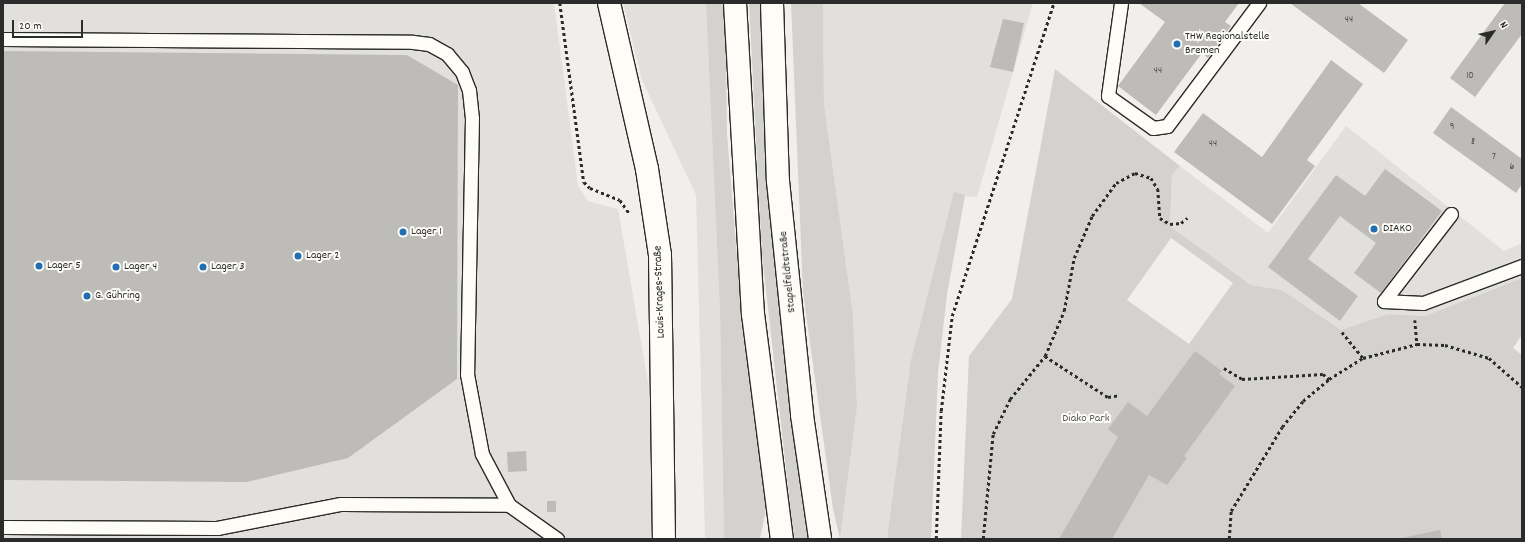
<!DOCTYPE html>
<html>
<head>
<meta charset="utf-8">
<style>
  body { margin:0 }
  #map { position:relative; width:1525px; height:542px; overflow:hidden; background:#f0efeb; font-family:Dekko,sans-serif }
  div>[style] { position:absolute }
  .built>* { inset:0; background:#e1e0dc }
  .green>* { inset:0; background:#d3d2cf }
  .building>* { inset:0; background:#bdbcb8 }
  .path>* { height:2.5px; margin-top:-1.25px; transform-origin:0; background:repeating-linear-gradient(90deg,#2b2b2b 0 3px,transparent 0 6px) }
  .roads { filter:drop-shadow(1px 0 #2b2b2b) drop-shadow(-1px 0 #2b2b2b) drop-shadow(0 1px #2b2b2b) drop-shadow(0 -1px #2b2b2b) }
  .service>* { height:13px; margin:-6.5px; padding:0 6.5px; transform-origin:6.5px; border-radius:6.5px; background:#fdfcf7 }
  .tertiary>* { height:22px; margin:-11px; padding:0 11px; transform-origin:11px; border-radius:11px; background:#fdfcf7 }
  .primary>* { height:22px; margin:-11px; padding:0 11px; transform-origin:11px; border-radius:11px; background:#fdfcf7 }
  .dots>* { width:11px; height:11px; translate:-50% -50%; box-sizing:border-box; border:2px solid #fdfcf7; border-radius:50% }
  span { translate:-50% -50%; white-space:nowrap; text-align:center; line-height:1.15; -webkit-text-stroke:4px #fdfcf7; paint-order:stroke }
  .number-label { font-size:10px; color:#504f4e }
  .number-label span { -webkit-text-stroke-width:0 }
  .poi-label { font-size:12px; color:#2b2b2b }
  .left { translate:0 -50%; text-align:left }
  .street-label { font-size:12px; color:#2b2b2b }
  .park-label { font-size:12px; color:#555554 }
  .frame { position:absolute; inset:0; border:4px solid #2b2b2b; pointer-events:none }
  .north { position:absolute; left:1473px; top:12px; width:40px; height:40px; -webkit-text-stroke:3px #fdfcf7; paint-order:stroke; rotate:56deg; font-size:11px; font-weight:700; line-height:16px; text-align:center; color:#2b2b2b }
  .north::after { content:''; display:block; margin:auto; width:14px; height:18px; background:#2b2b2b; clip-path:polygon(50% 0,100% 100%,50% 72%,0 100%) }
  .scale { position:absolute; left:12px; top:20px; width:71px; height:18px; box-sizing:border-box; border:2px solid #2b2b2b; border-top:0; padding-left:5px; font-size:12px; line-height:14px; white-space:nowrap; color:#2b2b2b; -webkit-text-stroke:3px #fdfcf7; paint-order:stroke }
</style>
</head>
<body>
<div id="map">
  <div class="built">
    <i style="clip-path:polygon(3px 3px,554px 3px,578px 186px,588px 201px,618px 209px,658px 440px,657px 539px,3px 539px)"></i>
    <i style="clip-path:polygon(623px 3px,706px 3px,720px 313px,724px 539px,705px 539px,696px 195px,642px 80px)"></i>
    <i style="clip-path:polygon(823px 3px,1033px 3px,977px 197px,965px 196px,947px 294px,938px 372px,931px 539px,840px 539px,857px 407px,853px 315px,824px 104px)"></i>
    <i style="clip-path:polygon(1346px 126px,1504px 251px,1522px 243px,1522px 278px,1425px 316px,1388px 314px,1341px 330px,1282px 290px,1251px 285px,1170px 226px,1172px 175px,1180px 166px,1268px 233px)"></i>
  </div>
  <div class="green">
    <i style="clip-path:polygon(706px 3px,725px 3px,727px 133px,740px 295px,767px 504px,760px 539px,724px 539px,720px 313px)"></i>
    <i style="clip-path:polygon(749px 3px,763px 3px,782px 334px,811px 539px,795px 539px,792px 522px,762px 254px)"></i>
    <i style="clip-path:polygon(791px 3px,823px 3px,824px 104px,853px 315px,857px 407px,840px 539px,833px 509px,803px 292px)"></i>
    <i style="clip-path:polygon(evenodd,1055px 69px,1180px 166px,1172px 175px,1170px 226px,1251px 285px,1282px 290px,1341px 330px,1388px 314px,1425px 316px,1522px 278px,1522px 335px,1513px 348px,1522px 355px,1522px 539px,961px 539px,969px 356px,1012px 299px,1055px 69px,1171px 238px,1233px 283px,1189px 344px,1127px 300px,1171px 238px)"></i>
    <i style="clip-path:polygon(954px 192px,965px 195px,947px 294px,938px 372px,931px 539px,887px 539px,911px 360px)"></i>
  </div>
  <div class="building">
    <i style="clip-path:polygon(1139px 3px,1239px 3px,1225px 22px,1231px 26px,1208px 58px,1202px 53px,1156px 115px,1118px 86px,1165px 22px)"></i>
    <i style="clip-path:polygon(1290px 3px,1358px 3px,1408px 40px,1384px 73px)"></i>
    <i style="clip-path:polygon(1505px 3px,1522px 3px,1522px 34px,1475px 97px,1450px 78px)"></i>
    <i style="clip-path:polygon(1003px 19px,1024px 23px,1013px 72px,990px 67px)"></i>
    <i style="clip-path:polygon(3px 51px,407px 55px,458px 85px,457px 379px,348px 458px,247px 482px,3px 480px)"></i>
    <i style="clip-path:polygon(1331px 60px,1363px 84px,1307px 160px,1315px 166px,1272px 224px,1174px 152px,1203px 113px,1262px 157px)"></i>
    <i style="clip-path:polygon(1451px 107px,1522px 159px,1522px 184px,1516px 193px,1433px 133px)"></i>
    <i style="clip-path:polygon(1385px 169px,1442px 211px,1381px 293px,1354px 273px,1376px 243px,1340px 216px,1308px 259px,1358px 296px,1340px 321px,1268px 267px,1336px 175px,1365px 196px)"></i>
    <i style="clip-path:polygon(1195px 351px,1222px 371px,1219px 374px,1235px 386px,1184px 456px,1187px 458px,1167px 485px,1149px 475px,1112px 539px,1059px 539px,1118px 437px,1108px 429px,1128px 402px,1147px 416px)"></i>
    <i style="clip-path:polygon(526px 451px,527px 471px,508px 472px,507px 452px)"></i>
    <i style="clip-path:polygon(547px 501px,556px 501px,556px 512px,547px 512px)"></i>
    <i style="clip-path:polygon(1440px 530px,1442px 539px,1403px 539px,1402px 538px)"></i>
  </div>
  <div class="path">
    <i style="left:560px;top:3px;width:181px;rotate:82.4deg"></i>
    <i style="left:584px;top:182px;width:8px;rotate:45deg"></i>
    <i style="left:590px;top:188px;width:32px;rotate:22deg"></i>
    <i style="left:620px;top:200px;width:16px;rotate:55deg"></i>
    <i style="left:1415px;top:320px;width:24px;rotate:85deg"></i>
    <i style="left:1342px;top:332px;width:33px;rotate:51deg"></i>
    <i style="left:1363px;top:358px;width:56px;rotate:-14.5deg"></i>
    <i style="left:1417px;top:344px;width:28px;rotate:2deg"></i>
    <i style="left:1445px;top:345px;width:46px;rotate:16.5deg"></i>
    <i style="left:1489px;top:358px;width:44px;rotate:41.3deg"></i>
    <i style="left:1045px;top:356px;width:75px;rotate:33.1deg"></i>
    <i style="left:1108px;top:397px;width:12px;rotate:-9deg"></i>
    <i style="left:1224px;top:368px;width:21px;rotate:31deg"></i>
    <i style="left:1242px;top:379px;width:81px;rotate:-3.5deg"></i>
    <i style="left:1323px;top:374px;width:8px;rotate:40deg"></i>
    <i style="left:936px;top:539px;width:128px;rotate:-87.8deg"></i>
    <i style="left:941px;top:411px;width:96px;rotate:-83.4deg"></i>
    <i style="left:952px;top:316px;width:329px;rotate:-72deg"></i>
    <i style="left:983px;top:539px;width:105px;rotate:-84.6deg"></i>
    <i style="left:993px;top:434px;width:39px;rotate:-64deg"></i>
    <i style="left:1010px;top:399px;width:55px;rotate:-50.9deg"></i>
    <i style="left:1045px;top:356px;width:49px;rotate:-67.1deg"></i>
    <i style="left:1064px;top:311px;width:54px;rotate:-79.3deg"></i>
    <i style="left:1074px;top:258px;width:46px;rotate:-66.8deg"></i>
    <i style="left:1092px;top:216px;width:41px;rotate:-54deg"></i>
    <i style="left:1116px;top:183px;width:21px;rotate:-28deg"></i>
    <i style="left:1135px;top:173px;width:17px;rotate:17deg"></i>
    <i style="left:1151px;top:178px;width:13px;rotate:58deg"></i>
    <i style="left:1158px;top:189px;width:29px;rotate:86deg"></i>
    <i style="left:1160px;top:218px;width:12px;rotate:31deg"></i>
    <i style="left:1170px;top:224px;width:11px;rotate:-5deg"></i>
    <i style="left:1181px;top:223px;width:8px;rotate:-40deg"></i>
    <i style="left:1229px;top:539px;width:28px;rotate:-86deg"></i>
    <i style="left:1231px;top:511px;width:98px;rotate:-58.7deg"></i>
    <i style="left:1282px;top:427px;width:33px;rotate:-51deg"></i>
    <i style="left:1303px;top:401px;width:34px;rotate:-40deg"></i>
    <i style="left:1329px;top:379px;width:40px;rotate:-32deg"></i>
  </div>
  <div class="roads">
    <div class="service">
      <i style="left:1121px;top:3px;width:94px;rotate:98deg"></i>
      <i style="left:1108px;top:96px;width:55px;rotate:35.4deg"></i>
      <i style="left:1153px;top:128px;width:14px;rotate:-8deg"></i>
      <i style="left:1167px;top:126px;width:154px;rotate:-53.2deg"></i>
      <i style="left:3px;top:39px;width:410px;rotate:0.4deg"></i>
      <i style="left:413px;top:42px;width:16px;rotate:7deg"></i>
      <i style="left:429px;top:44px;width:21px;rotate:29deg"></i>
      <i style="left:447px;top:54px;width:23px;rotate:50deg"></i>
      <i style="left:462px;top:72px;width:19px;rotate:69deg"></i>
      <i style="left:469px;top:90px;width:28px;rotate:84deg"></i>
      <i style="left:472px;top:118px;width:256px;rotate:91.1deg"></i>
      <i style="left:467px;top:374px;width:81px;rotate:79.4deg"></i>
      <i style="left:482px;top:454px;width:58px;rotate:62.1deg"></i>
      <i style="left:1451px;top:214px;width:110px;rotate:127.6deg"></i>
      <i style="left:1384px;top:301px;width:39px;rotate:3deg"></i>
      <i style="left:1423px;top:303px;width:106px;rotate:-20.5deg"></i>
      <i style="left:3px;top:527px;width:214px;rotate:0.3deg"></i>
      <i style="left:217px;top:528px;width:126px;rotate:-11deg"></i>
      <i style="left:341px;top:504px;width:168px;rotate:0.3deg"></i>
      <i style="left:509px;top:505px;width:59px;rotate:35.3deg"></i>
    </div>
    <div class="tertiary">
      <i style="left:609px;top:3px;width:170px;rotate:77.1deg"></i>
      <i style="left:647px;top:169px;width:87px;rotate:81.4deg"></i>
      <i style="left:660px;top:255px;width:284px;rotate:89.2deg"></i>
    </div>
    <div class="primary">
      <i style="left:735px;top:3px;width:312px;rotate:86.7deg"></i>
      <i style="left:753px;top:314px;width:227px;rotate:82.7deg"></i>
      <i style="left:772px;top:3px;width:178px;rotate:88.1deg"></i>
      <i style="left:778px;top:181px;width:235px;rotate:84.1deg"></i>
      <i style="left:802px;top:415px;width:125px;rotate:81.7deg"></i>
    </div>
  </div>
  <div class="dots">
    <i style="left:1177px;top:44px;background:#1f6fb2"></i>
    <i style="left:1374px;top:229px;background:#1f6fb2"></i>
    <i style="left:403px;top:232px;background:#1f6fb2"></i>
    <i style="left:298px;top:256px;background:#1f6fb2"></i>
    <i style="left:39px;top:266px;background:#1f6fb2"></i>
    <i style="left:116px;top:267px;background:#1f6fb2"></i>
    <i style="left:203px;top:267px;background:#1f6fb2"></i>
    <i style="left:87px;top:296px;background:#1f6fb2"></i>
  </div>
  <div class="number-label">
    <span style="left:1349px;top:21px">44</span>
    <span style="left:1158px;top:72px">44</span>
    <span style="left:1470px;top:77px">10</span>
    <span style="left:1452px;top:128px">9</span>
    <span style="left:1473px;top:143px">8</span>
    <span style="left:1213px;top:145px">44</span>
    <span style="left:1494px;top:158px">7</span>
    <span style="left:1512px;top:168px">6</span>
  </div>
  <div class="poi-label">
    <span class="left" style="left:1185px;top:44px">THW Regionalstelle<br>Bremen</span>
    <span class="left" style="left:1383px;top:229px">DIAKO</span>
    <span class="left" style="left:411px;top:232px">Lager 1</span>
    <span class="left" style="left:306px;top:256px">Lager 2</span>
    <span class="left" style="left:47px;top:266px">Lager 5</span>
    <span class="left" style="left:124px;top:267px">Lager 4</span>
    <span class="left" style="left:211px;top:267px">Lager 3</span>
    <span class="left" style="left:95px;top:296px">G. Gühring</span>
  </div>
  <div class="street-label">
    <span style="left:788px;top:272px;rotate:-96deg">Stapelfeldtstraße</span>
    <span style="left:660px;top:292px;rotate:-92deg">Louis-Krages-Straße</span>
  </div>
  <div class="park-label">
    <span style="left:1086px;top:419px">Diako Park</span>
  </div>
  <div class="frame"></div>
  <div class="north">N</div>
  <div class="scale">20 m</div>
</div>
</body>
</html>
